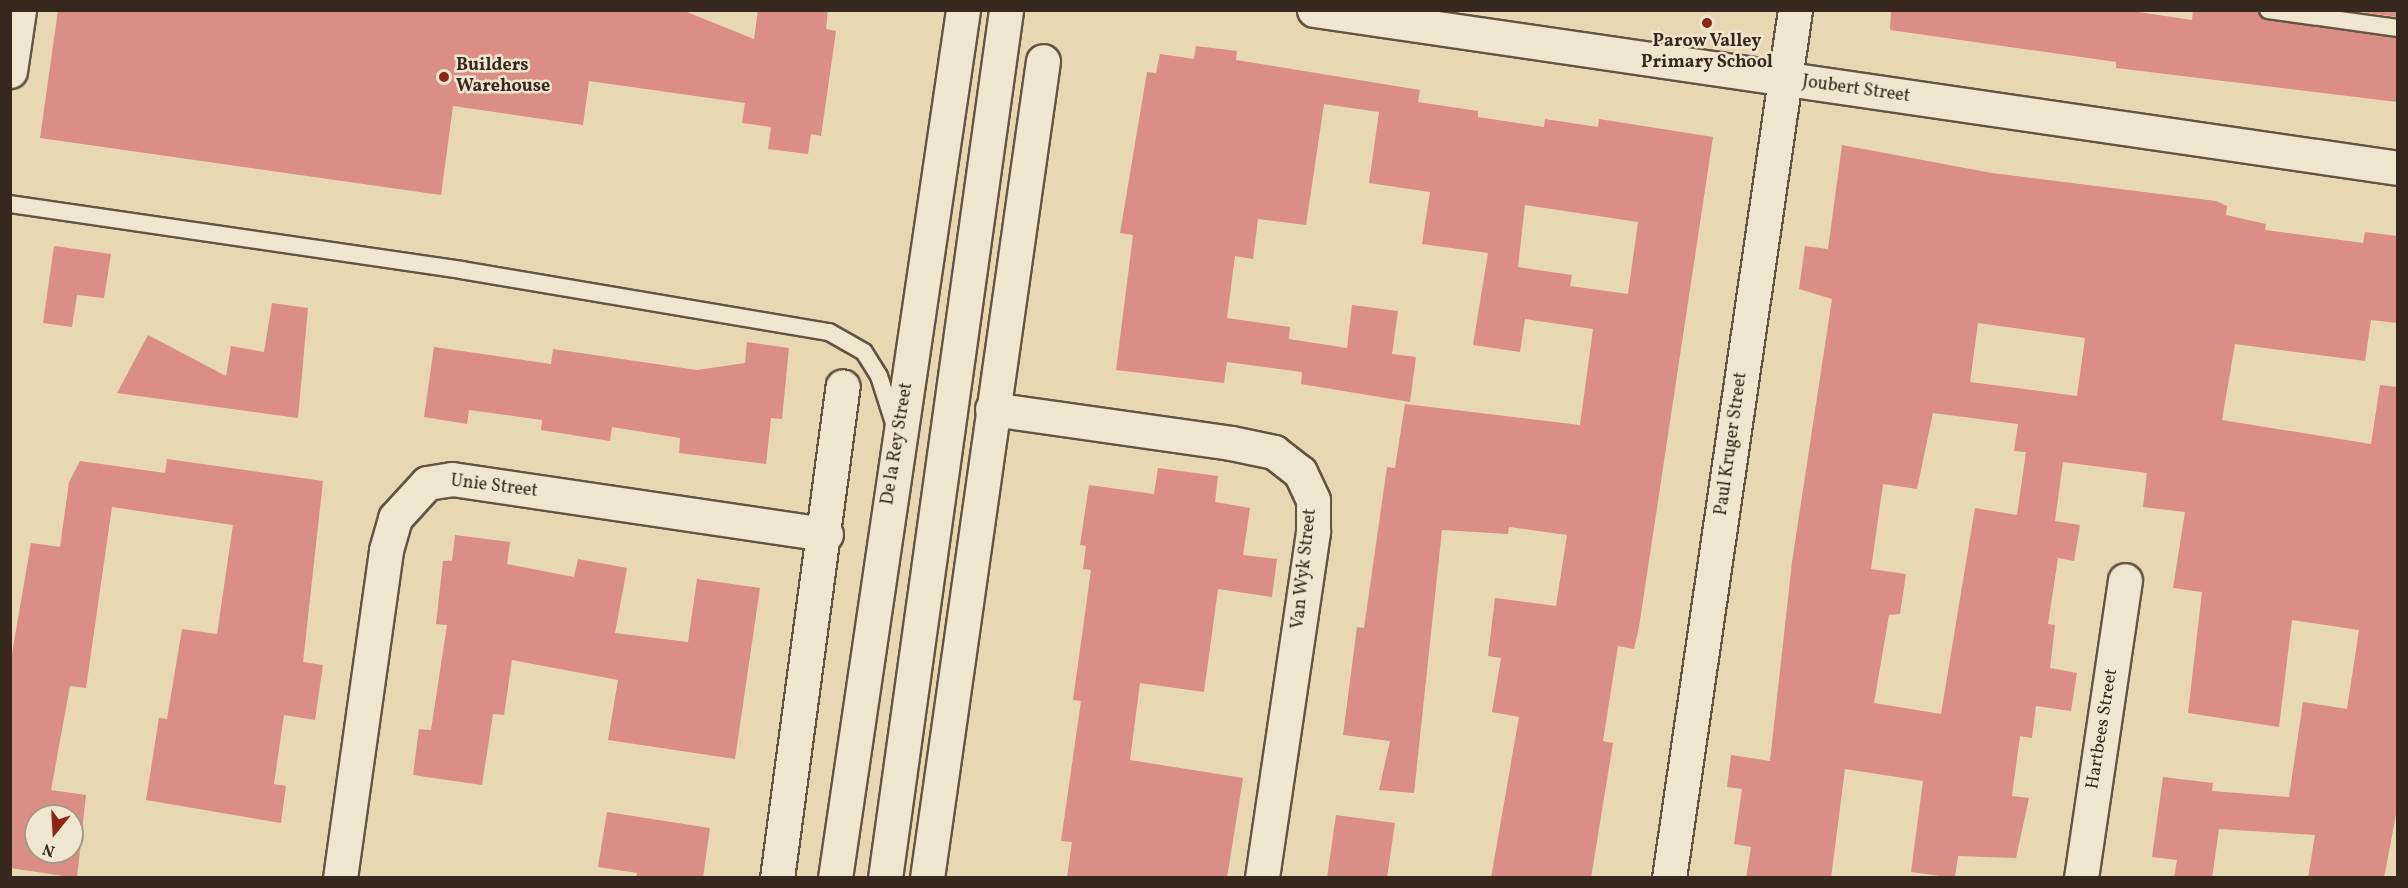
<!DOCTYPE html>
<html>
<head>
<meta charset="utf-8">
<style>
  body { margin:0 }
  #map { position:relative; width:2408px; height:888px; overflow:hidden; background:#e8d7b3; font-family:Vollkorn,serif }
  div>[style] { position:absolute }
  .building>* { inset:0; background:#db8e85 }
  .roads { filter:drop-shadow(2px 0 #635443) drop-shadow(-2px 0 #635443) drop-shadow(0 2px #635443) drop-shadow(0 -2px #635443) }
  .lane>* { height:16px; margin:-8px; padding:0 8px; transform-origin:8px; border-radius:8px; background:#f0e5ce }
  .street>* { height:33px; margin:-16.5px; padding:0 16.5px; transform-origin:16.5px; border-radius:16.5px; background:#f0e5ce }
  .secondary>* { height:33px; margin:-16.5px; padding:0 16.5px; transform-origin:16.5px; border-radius:16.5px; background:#f0e5ce }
  .dots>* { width:16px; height:16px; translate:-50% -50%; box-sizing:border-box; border:3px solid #f0e5ce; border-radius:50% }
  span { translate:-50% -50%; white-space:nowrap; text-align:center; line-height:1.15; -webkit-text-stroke:5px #f0e5ce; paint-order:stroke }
  .poi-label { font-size:18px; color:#37281e; font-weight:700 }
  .left { translate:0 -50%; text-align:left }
  .street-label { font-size:18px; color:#37281e }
  .frame { position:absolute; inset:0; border:12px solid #37281e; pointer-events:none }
  .north { position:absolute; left:24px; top:804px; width:60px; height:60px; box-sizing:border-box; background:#f0e5ce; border:2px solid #a69988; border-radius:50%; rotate:198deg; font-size:16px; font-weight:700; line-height:24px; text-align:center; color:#37281e }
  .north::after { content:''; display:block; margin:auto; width:21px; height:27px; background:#8f2418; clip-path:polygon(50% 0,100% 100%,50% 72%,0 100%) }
</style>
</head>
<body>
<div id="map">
  <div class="building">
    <i style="clip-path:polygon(58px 10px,682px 10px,754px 39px,758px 10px,828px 10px,826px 29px,836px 31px,821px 136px,811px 134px,808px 154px,768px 149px,771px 127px,742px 123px,745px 103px,589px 81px,583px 125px,453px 106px,441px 195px,40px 138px)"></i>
    <i style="clip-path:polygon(1891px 10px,2125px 10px,2192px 20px,2193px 10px,2258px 10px,2267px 20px,2397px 38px,2397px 102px,2116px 68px,2116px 62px,1890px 30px)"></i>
    <i style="clip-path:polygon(2348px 10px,2397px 10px,2397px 17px)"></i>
    <i style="clip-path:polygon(evenodd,1196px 46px,1237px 51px,1236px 60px,1420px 90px,1418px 102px,1478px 111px,1478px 117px,1544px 127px,1545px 119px,1598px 127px,1599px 119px,1713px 137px,1639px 627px,1634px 649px,1618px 646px,1603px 741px,1613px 743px,1591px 878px,1491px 878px,1519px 717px,1492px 712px,1501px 658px,1488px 656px,1495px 598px,1556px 606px,1567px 535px,1509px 527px,1508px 534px,1442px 530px,1414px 793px,1379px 790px,1390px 741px,1343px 735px,1357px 627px,1364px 628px,1387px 467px,1395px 468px,1405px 404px,1580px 425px,1593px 329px,1525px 319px,1520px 352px,1473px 345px,1488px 253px,1422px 244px,1430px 192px,1369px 183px,1379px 112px,1324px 104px,1306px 225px,1258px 219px,1253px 259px,1235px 256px,1227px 318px,1290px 327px,1289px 339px,1347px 348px,1352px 305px,1398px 311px,1392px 354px,1416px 357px,1410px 402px,1301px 384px,1302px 372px,1227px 362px,1224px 383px,1116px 370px,1133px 235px,1120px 233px,1147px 72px,1156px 73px,1160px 54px,1194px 59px,1196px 46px,1525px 205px,1638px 222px,1628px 294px,1570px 286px,1572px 275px,1518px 267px,1525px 205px)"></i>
    <i style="clip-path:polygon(evenodd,1842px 145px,1992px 173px,2216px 201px,2227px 206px,2226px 215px,2266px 224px,2265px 230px,2363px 243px,2365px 232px,2397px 236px,2397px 323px,2371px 320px,2365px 361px,2235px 344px,2222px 420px,2371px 444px,2380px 385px,2397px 387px,2397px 809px,2384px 878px,2308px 878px,2315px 835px,2219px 829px,2212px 878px,2174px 878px,2177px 860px,2152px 857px,2163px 777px,2213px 783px,2212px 791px,2289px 797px,2303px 702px,2347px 709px,2359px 630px,2292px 620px,2279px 727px,2188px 713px,2202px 592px,2173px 588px,2185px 512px,2143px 507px,2147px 473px,2063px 462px,2055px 521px,2080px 525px,2074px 561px,2058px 558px,2048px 624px,2055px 625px,2050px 668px,2077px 673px,2071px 711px,2036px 706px,2032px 738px,2020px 736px,2012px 796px,2029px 798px,2016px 858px,1958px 856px,1955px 878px,1911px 872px,1923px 781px,1845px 769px,1831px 878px,1746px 878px,1751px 847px,1734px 844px,1742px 789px,1727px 787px,1731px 755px,1770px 761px,1792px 562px,1832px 299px,1799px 289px,1805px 246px,1828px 249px,1842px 145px,1978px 323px,2085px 338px,2077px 396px,1970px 382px,1978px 323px,1842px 145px,1933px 413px,2018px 424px,2014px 451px,2026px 452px,2017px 515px,1975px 508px,1941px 714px,1874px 703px,1889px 615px,1900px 614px,1906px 574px,1871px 569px,1883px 484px,1917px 489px,1933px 413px)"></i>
    <i style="clip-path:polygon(54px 246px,111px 254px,104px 298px,77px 295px,72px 327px,43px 323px)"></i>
    <i style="clip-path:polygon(272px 303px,308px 308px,298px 418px,117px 393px,148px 335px,226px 376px,231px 346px,264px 352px)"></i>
    <i style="clip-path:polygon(747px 342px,789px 348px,782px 419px,771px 418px,766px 464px,679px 453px,680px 438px,612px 427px,610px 441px,541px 430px,542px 420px,469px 410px,467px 424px,424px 417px,434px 347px,551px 364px,553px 349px,697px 370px,745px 363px)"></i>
    <i style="clip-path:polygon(evenodd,167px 459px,323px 481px,303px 662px,323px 665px,315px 720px,284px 715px,274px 784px,286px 786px,281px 823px,146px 800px,159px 718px,167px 719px,182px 629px,217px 634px,233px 525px,112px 507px,86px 688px,70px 686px,51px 790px,86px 795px,77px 878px,10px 868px,10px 665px,31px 543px,60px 547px,69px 482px,80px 461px,165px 473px,167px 459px,36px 816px,72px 816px,72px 852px,36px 852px,36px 816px)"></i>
    <i style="clip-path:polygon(1158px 468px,1218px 476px,1215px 502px,1250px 508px,1243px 555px,1277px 559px,1272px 597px,1218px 589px,1204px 692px,1140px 683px,1130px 760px,1243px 778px,1227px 878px,1067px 878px,1072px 842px,1061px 841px,1081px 701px,1073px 700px,1091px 570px,1083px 569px,1086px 546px,1080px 545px,1089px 485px,1154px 494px)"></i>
    <i style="clip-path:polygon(455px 535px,510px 542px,507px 564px,574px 577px,578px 559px,627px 568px,615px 633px,688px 642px,697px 579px,760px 588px,735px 759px,608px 740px,618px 680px,512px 660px,504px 715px,493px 714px,482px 785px,413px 775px,419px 729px,431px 730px,447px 625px,436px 624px,443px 561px,452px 561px)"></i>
    <i style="clip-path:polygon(607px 812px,710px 828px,703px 878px,636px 878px,637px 873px,598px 867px)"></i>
    <i style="clip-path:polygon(1336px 815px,1395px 823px,1387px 878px,1327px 878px)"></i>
  </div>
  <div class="roads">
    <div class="lane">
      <i style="left:2268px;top:10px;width:131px;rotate:7.9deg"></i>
      <i style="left:10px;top:204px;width:456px;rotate:8.3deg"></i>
      <i style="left:461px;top:270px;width:373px;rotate:9.6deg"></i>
      <i style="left:829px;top:332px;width:40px;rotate:29.7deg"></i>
      <i style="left:864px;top:352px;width:28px;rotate:58deg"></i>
      <i style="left:879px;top:376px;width:52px;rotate:72.3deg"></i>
    </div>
    <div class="street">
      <i style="left:1314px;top:10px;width:1095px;rotate:8.29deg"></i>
      <i style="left:10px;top:71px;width:62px;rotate:-81.6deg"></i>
      <i style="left:992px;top:409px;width:241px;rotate:8.1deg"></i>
      <i style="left:1231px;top:443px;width:44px;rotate:11.8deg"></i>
      <i style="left:1274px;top:452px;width:33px;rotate:38deg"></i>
      <i style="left:1300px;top:472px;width:31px;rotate:65deg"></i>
      <i style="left:1313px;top:500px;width:32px;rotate:90deg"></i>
      <i style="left:1313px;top:532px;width:350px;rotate:98.4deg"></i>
      <i style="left:340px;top:878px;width:331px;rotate:-82deg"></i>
      <i style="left:386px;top:550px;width:33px;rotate:-74deg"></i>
      <i style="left:395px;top:518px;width:47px;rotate:-47.6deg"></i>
      <i style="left:427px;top:483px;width:25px;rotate:-9deg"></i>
      <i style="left:452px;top:479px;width:378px;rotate:8.4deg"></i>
      <i style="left:777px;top:878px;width:496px;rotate:-82.4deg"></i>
      <i style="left:927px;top:878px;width:825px;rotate:-81.92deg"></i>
      <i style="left:1669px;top:878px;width:877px;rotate:-81.74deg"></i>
      <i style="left:2081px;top:878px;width:301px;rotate:-81.6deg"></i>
    </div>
    <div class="secondary">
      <i style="left:835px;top:878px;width:877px;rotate:-81.61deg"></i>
      <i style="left:885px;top:878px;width:876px;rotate:-82.06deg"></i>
    </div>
  </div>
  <div class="dots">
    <i style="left:1707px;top:23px;background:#8f2418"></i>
    <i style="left:444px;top:77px;background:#8f2418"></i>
  </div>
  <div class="poi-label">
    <span style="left:1707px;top:53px">Parow Valley<br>Primary School</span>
    <span class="left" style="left:456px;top:77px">Builders<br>Warehouse</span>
  </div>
  <div class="street-label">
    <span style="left:1856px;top:90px;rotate:8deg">Joubert Street</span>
    <span style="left:898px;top:444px;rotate:-81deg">De la Rey Street</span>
    <span style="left:1732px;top:444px;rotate:-82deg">Paul Kruger Street</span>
    <span style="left:494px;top:487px;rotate:7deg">Unie Street</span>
    <span style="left:1305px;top:569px;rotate:-84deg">Van Wyk Street</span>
    <span style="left:2103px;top:729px;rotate:-81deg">Hartbees Street</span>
  </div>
  <div class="frame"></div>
  <div class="north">N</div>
</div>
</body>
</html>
